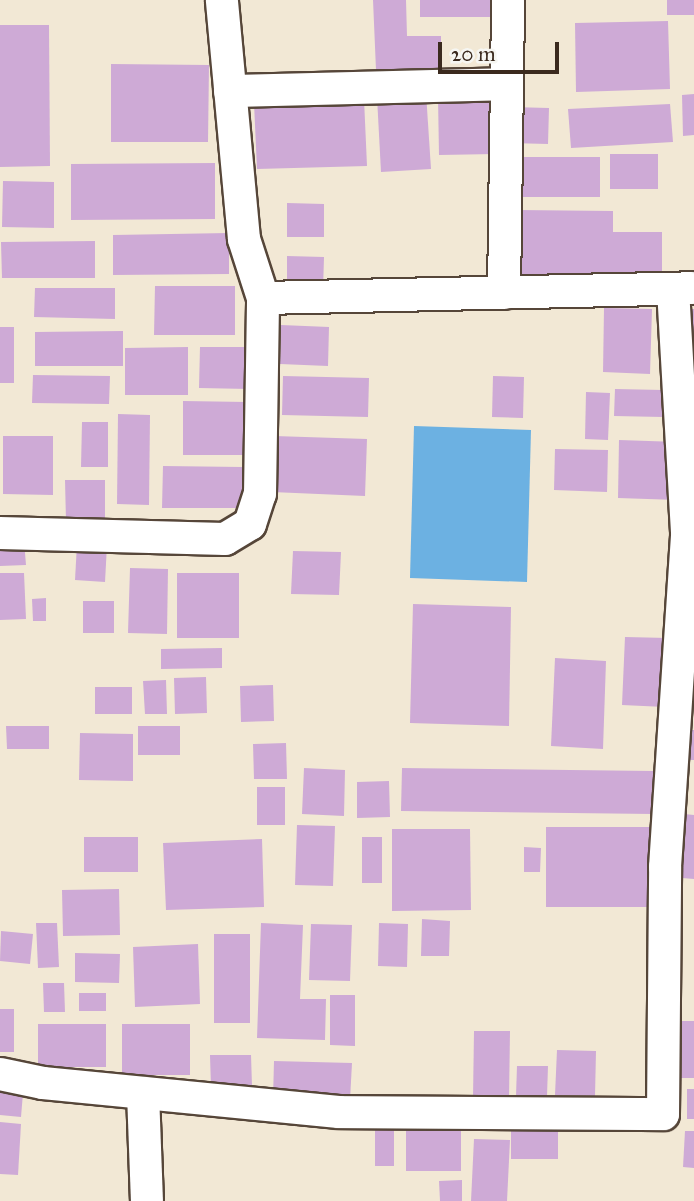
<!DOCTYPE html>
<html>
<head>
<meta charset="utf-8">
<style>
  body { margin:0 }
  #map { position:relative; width:694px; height:1201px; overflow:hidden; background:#f2e8d5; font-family:"IM FELL Great Primer",serif }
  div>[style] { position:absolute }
  .water>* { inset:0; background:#6cb1e2 }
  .building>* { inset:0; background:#ceaad6 }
  .roads { filter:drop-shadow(2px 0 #564639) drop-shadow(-2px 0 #564639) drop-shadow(0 2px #564639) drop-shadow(0 -2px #564639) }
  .minor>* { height:32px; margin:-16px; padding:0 16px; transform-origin:16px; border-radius:16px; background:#fff }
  span { translate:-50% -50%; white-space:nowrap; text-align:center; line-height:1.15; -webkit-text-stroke:7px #f6f6f2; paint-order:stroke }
  .scale { position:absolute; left:438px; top:42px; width:121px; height:32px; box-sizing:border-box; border:4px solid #3b2a1e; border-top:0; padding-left:9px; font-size:21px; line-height:24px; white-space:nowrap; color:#3b2a1e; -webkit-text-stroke:5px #f6f6f2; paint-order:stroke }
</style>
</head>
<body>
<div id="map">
  <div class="water">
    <i style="clip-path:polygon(414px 426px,531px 430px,527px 582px,410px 578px)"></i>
  </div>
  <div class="building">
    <i style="clip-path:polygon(373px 0,406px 0,407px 36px,441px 36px,441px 70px,376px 70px)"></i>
    <i style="clip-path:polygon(420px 0,492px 0,492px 17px,420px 17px)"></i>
    <i style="clip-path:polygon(667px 0,694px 0,694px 15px,667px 15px)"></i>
    <i style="clip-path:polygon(668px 21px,670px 89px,576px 92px,575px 23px)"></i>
    <i style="clip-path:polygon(0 25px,49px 25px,50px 166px,0 167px)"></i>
    <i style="clip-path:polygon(111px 64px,209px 65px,208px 142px,111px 142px)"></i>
    <i style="clip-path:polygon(426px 93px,431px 169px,381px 172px,377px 97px)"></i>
    <i style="clip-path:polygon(694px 94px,694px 135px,683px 136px,682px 95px)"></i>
    <i style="clip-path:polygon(438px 97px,494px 97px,495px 154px,439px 155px)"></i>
    <i style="clip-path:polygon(364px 99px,367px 166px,257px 169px,254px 103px)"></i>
    <i style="clip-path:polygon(670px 104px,673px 142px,571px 148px,568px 109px)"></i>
    <i style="clip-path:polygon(511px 107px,549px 108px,548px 144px,509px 143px)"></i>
    <i style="clip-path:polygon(610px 154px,658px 154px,658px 189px,610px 189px)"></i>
    <i style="clip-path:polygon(514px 157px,600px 157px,600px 197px,514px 197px)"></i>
    <i style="clip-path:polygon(215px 163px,215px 219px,71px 220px,71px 164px)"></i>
    <i style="clip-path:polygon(3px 181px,54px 182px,54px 228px,2px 227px)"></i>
    <i style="clip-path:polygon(287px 203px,324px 204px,324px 237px,287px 237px)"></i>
    <i style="clip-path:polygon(517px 210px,613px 211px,613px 232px,662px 232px,662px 278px,516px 278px)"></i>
    <i style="clip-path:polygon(229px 233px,229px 274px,113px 275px,113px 235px)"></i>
    <i style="clip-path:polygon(95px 241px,95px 278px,2px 278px,1px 242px)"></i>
    <i style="clip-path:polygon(287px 256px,324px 257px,323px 290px,287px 290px)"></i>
    <i style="clip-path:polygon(155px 286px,235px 286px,235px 335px,154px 335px)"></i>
    <i style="clip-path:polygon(35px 288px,115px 288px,115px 319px,34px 317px)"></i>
    <i style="clip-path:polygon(604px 308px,652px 309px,650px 374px,603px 372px)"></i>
    <i style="clip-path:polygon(687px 309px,694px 309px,694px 362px,687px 362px)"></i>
    <i style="clip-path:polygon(281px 325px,329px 327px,328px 366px,280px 364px)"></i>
    <i style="clip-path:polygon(0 327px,14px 327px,14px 383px,0 383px)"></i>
    <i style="clip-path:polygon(123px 331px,123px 366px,35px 366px,35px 332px)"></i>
    <i style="clip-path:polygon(188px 347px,188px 395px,125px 395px,125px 348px)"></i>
    <i style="clip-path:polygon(200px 347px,249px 347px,249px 389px,199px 388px)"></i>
    <i style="clip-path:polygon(33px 375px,110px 376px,109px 404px,32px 403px)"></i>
    <i style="clip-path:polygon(283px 376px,369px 378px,368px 417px,282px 415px)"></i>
    <i style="clip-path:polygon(493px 376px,524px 377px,523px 418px,492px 417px)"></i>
    <i style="clip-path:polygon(615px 389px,663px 390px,663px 417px,614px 416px)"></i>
    <i style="clip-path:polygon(586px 392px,610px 393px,608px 440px,585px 439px)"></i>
    <i style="clip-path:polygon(183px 401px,247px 402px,247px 455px,183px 455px)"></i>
    <i style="clip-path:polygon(118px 414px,150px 415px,149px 505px,117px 504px)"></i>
    <i style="clip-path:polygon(82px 422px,108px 422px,108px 467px,81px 467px)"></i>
    <i style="clip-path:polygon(3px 436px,53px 436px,53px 495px,3px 494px)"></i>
    <i style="clip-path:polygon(274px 436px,367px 439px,365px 496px,272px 492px)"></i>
    <i style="clip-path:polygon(619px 440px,678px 442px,677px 500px,618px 498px)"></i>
    <i style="clip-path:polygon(555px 449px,608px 450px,607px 492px,554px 490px)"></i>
    <i style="clip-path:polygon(163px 466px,242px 467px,242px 508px,162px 508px)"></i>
    <i style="clip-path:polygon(65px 480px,105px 480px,105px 521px,66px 521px)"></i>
    <i style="clip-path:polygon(24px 541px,26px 565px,0 566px,0 542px)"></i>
    <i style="clip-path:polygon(77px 544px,107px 545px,105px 582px,75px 580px)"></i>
    <i style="clip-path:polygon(293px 551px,341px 552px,339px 595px,291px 594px)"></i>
    <i style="clip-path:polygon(130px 568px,168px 569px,167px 634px,128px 633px)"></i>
    <i style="clip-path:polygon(0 573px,24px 573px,26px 619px,0 620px)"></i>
    <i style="clip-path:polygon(177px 573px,239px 573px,239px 638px,177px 638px)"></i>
    <i style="clip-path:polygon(46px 598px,46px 621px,33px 621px,32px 599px)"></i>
    <i style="clip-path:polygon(83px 601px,114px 601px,114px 633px,83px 633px)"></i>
    <i style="clip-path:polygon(413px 604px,511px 607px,509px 726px,410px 723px)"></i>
    <i style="clip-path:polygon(625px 637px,668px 638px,665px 707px,622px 705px)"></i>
    <i style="clip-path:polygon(222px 648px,222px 668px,161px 669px,161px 649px)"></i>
    <i style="clip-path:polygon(555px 658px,606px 661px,603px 749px,551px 746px)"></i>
    <i style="clip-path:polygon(206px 677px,207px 713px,175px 714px,174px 678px)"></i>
    <i style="clip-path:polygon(166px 680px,167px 714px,145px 714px,143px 681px)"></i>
    <i style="clip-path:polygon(273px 685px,274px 721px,241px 722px,240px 686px)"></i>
    <i style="clip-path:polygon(95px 687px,132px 687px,132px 714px,95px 714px)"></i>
    <i style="clip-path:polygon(6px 726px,49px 726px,49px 749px,7px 749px)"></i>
    <i style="clip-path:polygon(138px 726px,180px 726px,180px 755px,138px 755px)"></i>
    <i style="clip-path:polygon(686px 730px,694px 730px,694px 760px,685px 760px)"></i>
    <i style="clip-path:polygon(80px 733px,133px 734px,133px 781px,79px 780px)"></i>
    <i style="clip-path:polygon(286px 743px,287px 779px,254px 779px,253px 744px)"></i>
    <i style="clip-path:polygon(304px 768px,345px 770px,344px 816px,302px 814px)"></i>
    <i style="clip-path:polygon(402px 768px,653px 771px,653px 814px,401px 811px)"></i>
    <i style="clip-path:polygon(389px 781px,390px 817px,357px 818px,357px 782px)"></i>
    <i style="clip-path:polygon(257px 787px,285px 787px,285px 825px,257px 825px)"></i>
    <i style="clip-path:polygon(684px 814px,694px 815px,694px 879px,682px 878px)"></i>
    <i style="clip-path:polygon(297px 825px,335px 826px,333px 886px,295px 885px)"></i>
    <i style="clip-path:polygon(546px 827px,656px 827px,656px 907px,546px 907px)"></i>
    <i style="clip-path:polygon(392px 829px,470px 829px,471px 910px,392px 911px)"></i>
    <i style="clip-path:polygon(84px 837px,138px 837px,138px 872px,84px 872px)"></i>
    <i style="clip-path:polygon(362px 837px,382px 837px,382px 883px,362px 883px)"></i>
    <i style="clip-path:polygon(262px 839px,264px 907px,166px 910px,163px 843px)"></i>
    <i style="clip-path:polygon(524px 847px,541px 848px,540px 872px,524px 872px)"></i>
    <i style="clip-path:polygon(119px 889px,120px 935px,63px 936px,62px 890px)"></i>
    <i style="clip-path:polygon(422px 919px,450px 921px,449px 956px,421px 956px)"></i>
    <i style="clip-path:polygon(36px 923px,57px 923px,59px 967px,38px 968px)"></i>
    <i style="clip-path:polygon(261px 923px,303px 925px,300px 999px,326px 999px,325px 1040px,257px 1038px)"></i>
    <i style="clip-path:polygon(379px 923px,408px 924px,407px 967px,378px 966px)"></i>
    <i style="clip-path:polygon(311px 924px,352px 925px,350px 981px,309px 980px)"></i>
    <i style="clip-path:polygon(1px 931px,33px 934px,30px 964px,0 961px)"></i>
    <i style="clip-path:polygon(214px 934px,250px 934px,250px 1023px,214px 1023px)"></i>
    <i style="clip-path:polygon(198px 944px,200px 1004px,135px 1007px,133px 947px)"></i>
    <i style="clip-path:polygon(75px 953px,120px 954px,119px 983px,75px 982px)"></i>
    <i style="clip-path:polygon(43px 983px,64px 983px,65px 1012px,44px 1012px)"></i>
    <i style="clip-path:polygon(79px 993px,106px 993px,106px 1011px,79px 1011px)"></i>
    <i style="clip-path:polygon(330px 995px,355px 995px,355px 1046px,330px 1045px)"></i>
    <i style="clip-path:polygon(0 1009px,14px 1009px,14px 1052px,0 1052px)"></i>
    <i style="clip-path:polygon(681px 1021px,694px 1021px,694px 1078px,681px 1078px)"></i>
    <i style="clip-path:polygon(38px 1024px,106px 1024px,106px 1067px,38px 1067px)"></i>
    <i style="clip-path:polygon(122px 1024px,190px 1024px,190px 1075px,122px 1075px)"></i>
    <i style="clip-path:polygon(474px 1031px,510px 1031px,509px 1099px,473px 1098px)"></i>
    <i style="clip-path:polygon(557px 1050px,596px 1051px,595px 1096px,555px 1095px)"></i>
    <i style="clip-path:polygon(210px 1055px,251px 1055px,252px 1087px,211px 1088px)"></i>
    <i style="clip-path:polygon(274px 1061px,352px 1063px,350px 1100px,273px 1099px)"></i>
    <i style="clip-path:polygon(517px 1066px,548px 1066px,547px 1096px,516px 1096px)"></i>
    <i style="clip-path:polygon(687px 1089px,694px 1089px,694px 1119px,687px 1119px)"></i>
    <i style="clip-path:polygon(0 1091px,23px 1093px,21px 1117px,0 1115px)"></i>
    <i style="clip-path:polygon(511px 1119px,558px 1119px,558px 1159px,511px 1159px)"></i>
    <i style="clip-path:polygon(0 1122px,21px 1124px,18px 1175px,0 1174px)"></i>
    <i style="clip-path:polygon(375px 1122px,394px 1122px,394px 1166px,375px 1166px)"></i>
    <i style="clip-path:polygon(406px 1123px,461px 1123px,461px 1171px,406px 1171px)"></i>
    <i style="clip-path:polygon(685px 1131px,694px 1131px,694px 1168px,683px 1167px)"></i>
    <i style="clip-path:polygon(474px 1139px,510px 1140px,507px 1201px,471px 1201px)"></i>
    <i style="clip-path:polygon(462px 1180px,462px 1201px,440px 1201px,439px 1181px)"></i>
  </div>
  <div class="roads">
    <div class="minor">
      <i style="left:230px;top:91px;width:277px;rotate:-1.4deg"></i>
      <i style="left:504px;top:293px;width:293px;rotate:-89.2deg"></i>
      <i style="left:263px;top:298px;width:429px;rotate:-1.3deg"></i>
      <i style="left:0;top:533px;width:225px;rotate:1.5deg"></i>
      <i style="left:225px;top:539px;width:29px;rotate:-31deg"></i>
      <i style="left:250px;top:524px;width:32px;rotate:-72deg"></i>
      <i style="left:260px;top:494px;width:196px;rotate:-89.1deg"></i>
      <i style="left:263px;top:298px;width:62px;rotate:-107.9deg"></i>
      <i style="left:244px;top:239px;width:240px;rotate:-95.3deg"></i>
      <i style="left:0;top:1074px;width:44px;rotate:11.8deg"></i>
      <i style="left:43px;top:1083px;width:297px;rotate:5.6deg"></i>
      <i style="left:339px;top:1112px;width:324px;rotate:0.4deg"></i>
      <i style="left:663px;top:1114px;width:247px;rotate:-89.5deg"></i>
      <i style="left:665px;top:867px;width:336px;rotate:-86.2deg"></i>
      <i style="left:687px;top:532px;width:242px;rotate:-93.3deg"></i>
      <i style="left:143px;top:1093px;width:108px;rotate:87.9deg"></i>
    </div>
  </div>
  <div class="scale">20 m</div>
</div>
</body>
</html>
